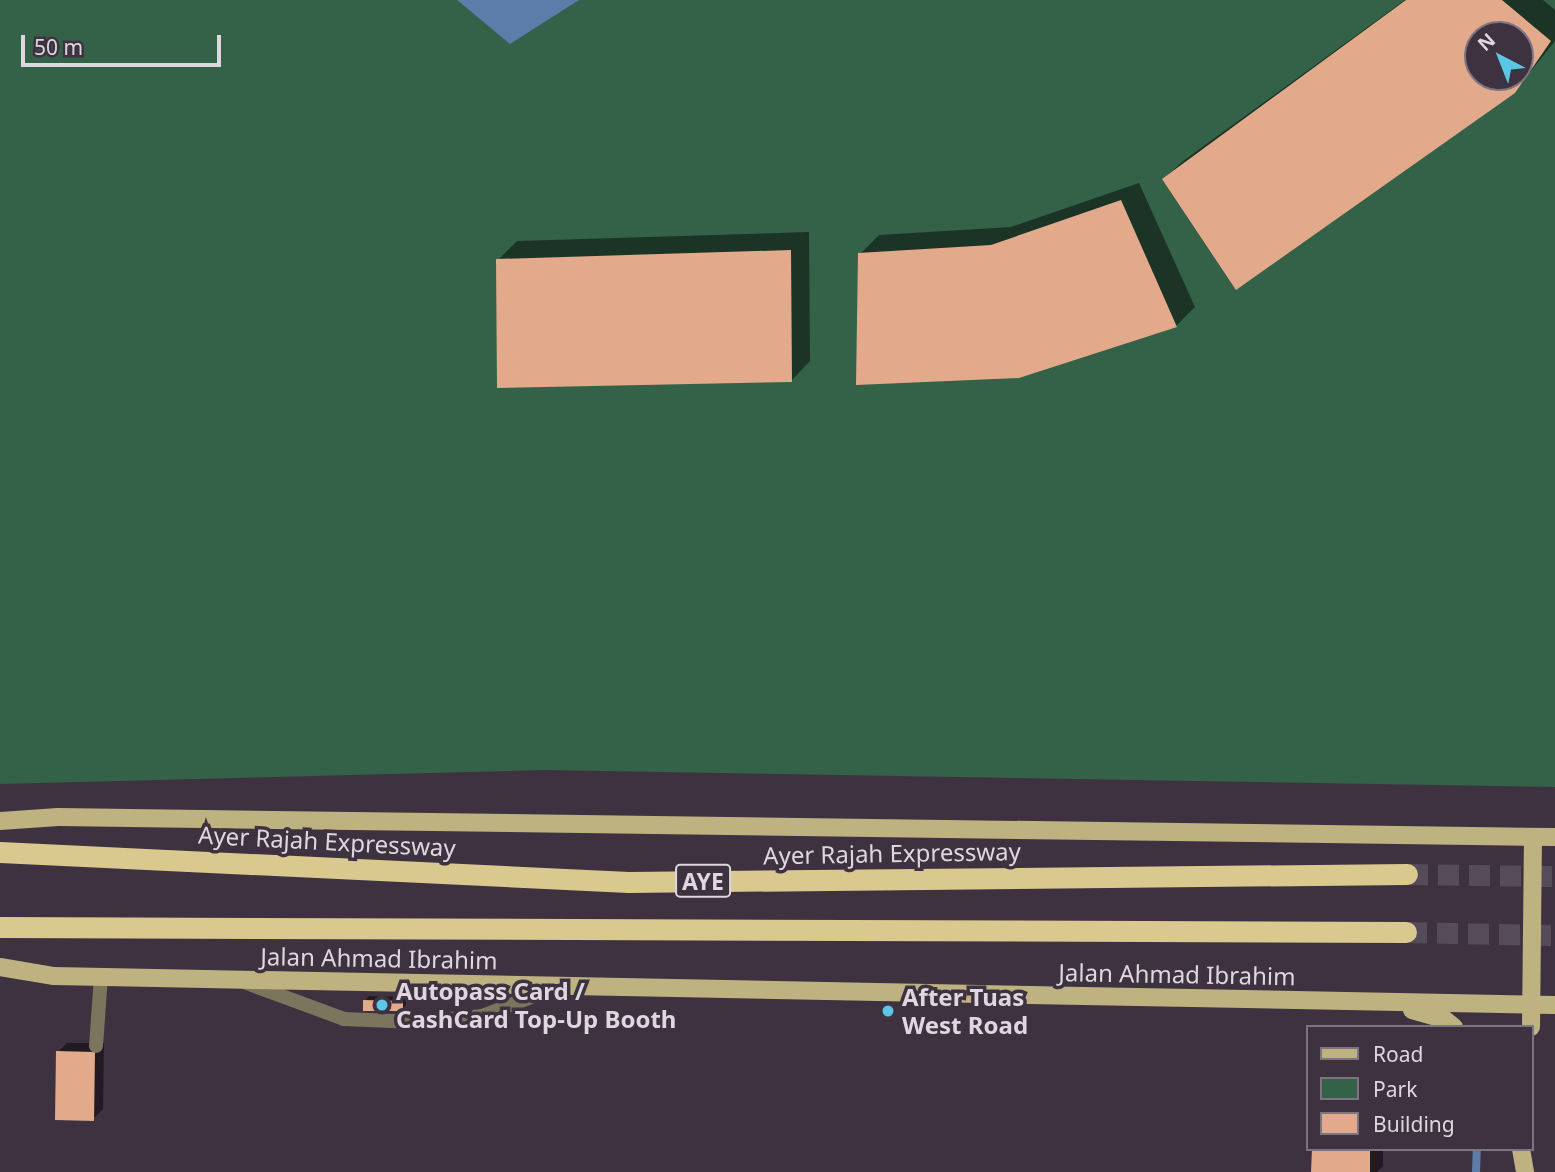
<!DOCTYPE html>
<html>
<head>
<meta charset="utf-8">
<style>
  body { margin:0 }
  #map { position:relative; width:1555px; height:1172px; overflow:hidden; background:#3e3240; font-family:"Noto Sans",sans-serif }
  div>[style] { position:absolute }
  .green>* { inset:0; background:#346248 }
  .water>* { inset:0; background:#5c7ca9 }
  .shadow>* { inset:0; background:#0007 }
  .stream>* { height:8px; margin:-4px; padding:0 4px; transform-origin:4px; border-radius:4px; background:#5c7ca9 }
  .building>* { inset:0; background:#e2a98b }
  .highway-tunnel>* { height:21px; margin-top:-10.5px; transform-origin:0; background:repeating-linear-gradient(90deg,#564b58 0 21px,transparent 0 31px) }
  .lane>* { height:14px; margin:-7px; padding:0 7px; transform-origin:7px; border-radius:7px; background:#7c755d }
  .primary>* { height:18px; margin:-9px; padding:0 9px; transform-origin:9px; border-radius:9px; background:#bfb281 }
  .highway>* { height:21px; margin:-10.5px; padding:0 10.5px; transform-origin:10.5px; border-radius:10.5px; background:#dac98e }
  .dots>* { width:19px; height:19px; translate:-50% -50%; box-sizing:border-box; border:4px solid #3e3240; border-radius:50% }
  span { translate:-50% -50%; white-space:nowrap; text-align:center; line-height:1.15; -webkit-text-stroke:7px #3e3240; paint-order:stroke }
  .shield-label span { padding:2px 5px; background:#3e3240; border:2px solid; border-radius:5px; -webkit-text-stroke-width:0 }
  .shield-label { font-size:23px; color:#ded7df; font-weight:700 }
  .street-label { font-size:24px; color:#ded7df }
  .poi-label { font-size:24px; color:#ded7df; font-weight:700 }
  .left { translate:0 -50%; text-align:left }
  .legend { position:absolute; left:1306px; top:1025px; width:228px; height:126px; box-sizing:border-box; background:#3e3240; border:2px solid #7e7480; margin:0; padding:9px 12px; list-style:none; font-size:21px; color:#ded7df }
  .legend li { display:flex; align-items:center; gap:14px; height:35px }
  .legend b { width:35px; border:2px solid #7e7480 }
  .north { position:absolute; left:1464px; top:21px; width:70px; height:70px; box-sizing:border-box; background:#3e3240; border:2px solid #7e7480; border-radius:50%; rotate:318deg; font-size:19px; font-weight:700; line-height:28px; text-align:center; color:#ded7df }
  .north::after { content:''; display:block; margin:auto; width:24px; height:32px; background:#5bc7e7; clip-path:polygon(50% 0,100% 100%,50% 72%,0 100%) }
  .scale { position:absolute; left:21px; top:35px; width:200px; height:32px; box-sizing:border-box; border:4px solid #ded7df; border-top:0; padding-left:9px; font-size:21px; line-height:24px; white-space:nowrap; color:#ded7df; -webkit-text-stroke:5px #3e3240; paint-order:stroke }
</style>
</head>
<body>
<div id="map">
  <div class="green">
    <i style="clip-path:polygon(evenodd,0 0,1555px 0,1555px 787px,544px 770px,0 784px,0 0,1478px 35px,1520px 35px,1520px 77px,1478px 77px,1478px 35px)"></i>
  </div>
  <div class="water">
    <i style="clip-path:polygon(457px 0,579px 0,510px 44px)"></i>
  </div>
  <div class="shadow">
    <i style="clip-path:polygon(evenodd,1405px 0,1543px 0,1555px 10px,1555px 41px,1514px 92px,1164px 179px,1183px 161px,1405px 0,1478px 35px,1520px 35px,1520px 77px,1478px 77px,1478px 35px)"></i>
    <i style="clip-path:polygon(1139px 183px,1195px 307px,1176px 326px,860px 254px,879px 235px,1011px 227px)"></i>
    <i style="clip-path:polygon(809px 232px,810px 361px,792px 380px,498px 260px,517px 241px)"></i>
    <i style="clip-path:polygon(369px 996px,406px 997px,406px 1005px,402px 1009px,365px 1001px)"></i>
    <i style="clip-path:polygon(67px 1043px,104px 1043px,103px 1109px,93px 1119px,58px 1052px)"></i>
    <i style="clip-path:polygon(1313px 1149px,1383px 1149px,1383px 1166px,1377px 1172px,1313px 1172px)"></i>
  </div>
  <div class="stream">
    <i style="left:1476px;top:1172px;width:23px;rotate:-88deg"></i>
  </div>
  <div class="building">
    <i style="clip-path:polygon(evenodd,1406px 0,1502px 0,1551px 41px,1515px 93px,1236px 290px,1162px 179px,1406px 0,1478px 35px,1520px 35px,1520px 77px,1478px 77px,1478px 35px)"></i>
    <i style="clip-path:polygon(1121px 200px,1177px 327px,1019px 378px,856px 385px,858px 253px,991px 245px)"></i>
    <i style="clip-path:polygon(791px 250px,792px 382px,497px 388px,496px 259px)"></i>
    <i style="clip-path:polygon(363px 1000px,403px 1001px,403px 1011px,363px 1011px)"></i>
    <i style="clip-path:polygon(56px 1051px,95px 1052px,94px 1121px,55px 1120px)"></i>
    <i style="clip-path:polygon(1312px 1149px,1370px 1149px,1370px 1172px,1311px 1172px)"></i>
  </div>
  <div class="highway-tunnel">
    <i style="left:1407px;top:874px;width:148px;rotate:0.8deg"></i>
    <i style="left:1406px;top:932px;width:149px;rotate:1.2deg"></i>
  </div>
  <div class="lane">
    <i style="left:244px;top:982px;width:107px;rotate:20.3deg"></i>
    <i style="left:344px;top:1019px;width:72px;rotate:2.4deg"></i>
    <i style="left:416px;top:1022px;width:66px;rotate:-5.2deg"></i>
    <i style="left:482px;top:1016px;width:78px;rotate:-21deg"></i>
    <i style="left:96px;top:1046px;width:69px;rotate:-85.9deg"></i>
  </div>
  <div class="primary">
    <i style="left:0;top:821px;width:58px;rotate:-3.9deg"></i>
    <i style="left:58px;top:817px;width:1497px;rotate:0.77deg"></i>
    <i style="left:0;top:967px;width:55px;rotate:9.5deg"></i>
    <i style="left:54px;top:976px;width:1501px;rotate:1.11deg"></i>
    <i style="left:1412px;top:1010px;width:33px;rotate:16deg"></i>
    <i style="left:1444px;top:1019px;width:13px;rotate:39deg"></i>
    <i style="left:1531px;top:1027px;width:190px;rotate:-89.4deg"></i>
    <i style="left:1521px;top:1149px;width:23px;rotate:80deg"></i>
  </div>
  <div class="highway">
    <i style="left:0;top:852px;width:629px;rotate:2.73deg"></i>
    <i style="left:628px;top:882px;width:779px;rotate:-0.59deg"></i>
    <i style="left:0;top:927px;width:1406px;rotate:0.2deg"></i>
  </div>
  <div class="dots">
    <i style="left:382px;top:1005px;background:#5bc7e7"></i>
    <i style="left:888px;top:1011px;background:#5bc7e7"></i>
  </div>
  <div class="shield-label">
    <span style="left:703px;top:881px">AYE</span>
  </div>
  <div class="street-label">
    <span style="left:327px;top:841px;rotate:3deg">Ayer Rajah Expressway</span>
    <span style="left:892px;top:853px;rotate:-1deg">Ayer Rajah Expressway</span>
    <span style="left:379px;top:958px;rotate:1deg">Jalan Ahmad Ibrahim</span>
    <span style="left:1177px;top:974px;rotate:1deg">Jalan Ahmad Ibrahim</span>
  </div>
  <div class="poi-label">
    <span class="left" style="left:396px;top:1005px">Autopass Card /<br>CashCard Top-Up Booth</span>
    <span class="left" style="left:902px;top:1011px">After Tuas<br>West Road</span>
  </div>
  <ul class="legend">
  <li><b style="height:9px;background:#bfb281"></b>Road</li>
  <li><b style="height:19px;background:#346248"></b>Park</li>
  <li><b style="height:19px;background:#e2a98b"></b>Building</li>
  </ul>
  <div class="north">N</div>
  <div class="scale">50 m</div>
</div>
</body>
</html>
